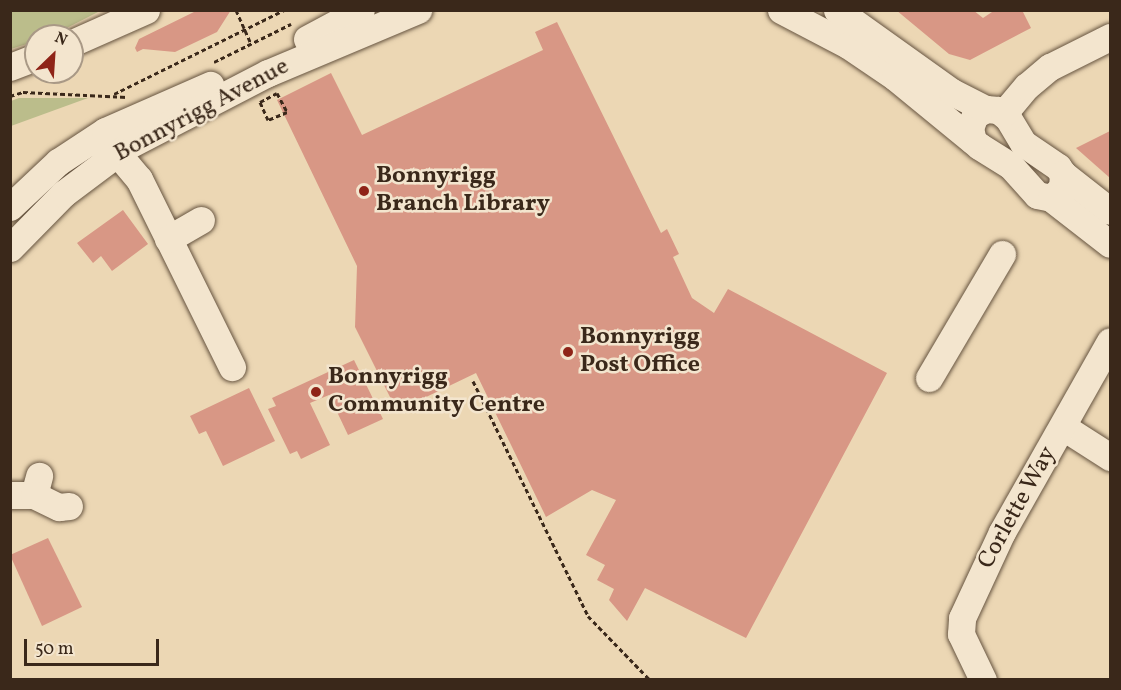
<!DOCTYPE html>
<html>
<head>
<meta charset="utf-8">
<style>
	body { margin:0 }
	#map { position:relative; width:1121px; height:690px; overflow:hidden; background:#ecd7b4; font-family:Vollkorn,serif }
	div>[style] { position:absolute }
	.green>* { inset:0; background:#bbbd8b }
	.building>* { inset:0; background:#d89785 }
	.path>* { height:3px; margin-top:-1.5px; transform-origin:0; background:repeating-linear-gradient(90deg,#3a281a 0 4.5px,transparent 0 7.5px) }
	.roads { filter:drop-shadow(0 0 2px #665440) drop-shadow(0 0 2px #665440) }
	.minor>* { height:27px; margin:-13.5px; padding:0 13.5px; transform-origin:13.5px; border-radius:13.5px; background:#f3e5ce }
	.dots>* { width:16px; height:16px; translate:-50% -50%; box-sizing:border-box; border:3px solid #f3e5ce; border-radius:50% }
	span { translate:-50% -50%; white-space:nowrap; text-align:center; line-height:1.15; -webkit-text-stroke:5px #f3e5ce; paint-order:stroke }
	.street-label { font-size:24px; color:#3a281a }
	.poi-label { font-size:24px; color:#3a281a; font-weight:700 }
	.left { translate:0 -50%; text-align:left }
	.frame { position:absolute; inset:0; border:12px solid #3a281a; pointer-events:none }
	.north { position:absolute; left:24px; top:24px; width:60px; height:60px; box-sizing:border-box; background:#f3e5ce; border:2px solid #a99986; border-radius:50%; rotate:25deg; font-size:16px; font-weight:700; line-height:24px; text-align:center; color:#3a281a }
	.north::after { content:''; display:block; margin:auto; width:21px; height:27px; background:#8f2418; clip-path:polygon(50% 0,100% 100%,50% 72%,0 100%) }
	.scale { position:absolute; left:24px; top:639px; width:135px; height:27px; box-sizing:border-box; border:3px solid #3a281a; border-top:0; padding-left:8px; font-size:18px; line-height:21px; white-space:nowrap; color:#3a281a; -webkit-text-stroke:4px #f3e5ce; paint-order:stroke }
</style>
</head>
<body>
<div id="map">
	<div class="green">
		<i style="clip-path:polygon(10px 11px,11px 10px,100px 11px,51px 36px,36px 36px,36px 41px,11px 49px)"></i>
		<i style="clip-path:polygon(19px 98px,88px 98px,11px 126px,11px 101px)"></i>
	</div>
	<div class="building">
		<i style="clip-path:polygon(198px 10px,231px 10px,217px 32px,175px 52px,143px 49px,137px 52px,135px 48px,139px 39px)"></i>
		<i style="clip-path:polygon(896px 10px,973px 10px,983px 18px,995px 10px,1022px 10px,1031px 28px,970px 60px,949px 54px)"></i>
		<i style="clip-path:polygon(557px 22px,661px 233px,667px 229px,679px 254px,673px 257px,692px 298px,714px 313px,728px 289px,887px 373px,746px 638px,645px 588px,627px 621px,609px 600px,614px 589px,597px 580px,605px 565px,586px 555px,616px 500px,592px 490px,546px 517px,476px 373px,397px 411px,355px 327px,357px 266px,277px 100px,331px 73px,362px 135px,543px 50px,535px 32px)"></i>
		<i style="clip-path:polygon(1110px 131px,1110px 178px,1076px 148px)"></i>
		<i style="clip-path:polygon(123px 210px,148px 244px,112px 271px,101px 256px,93px 263px,77px 243px)"></i>
		<i style="clip-path:polygon(354px 360px,383px 419px,348px 435px,329px 395px,310px 403px,330px 445px,301px 459px,297px 451px,290px 454px,268px 409px,276px 406px,272px 398px)"></i>
		<i style="clip-path:polygon(249px 388px,275px 441px,223px 466px,206px 431px,199px 434px,190px 416px)"></i>
		<i style="clip-path:polygon(48px 538px,82px 607px,42px 626px,10px 555px)"></i>
	</div>
	<div class="path">
		<i style="left:236px;top:10px;width:36px;rotate:66deg"></i>
		<i style="left:214px;top:62px;width:86px;rotate:-26.3deg"></i>
		<i style="left:277px;top:93px;width:21px;rotate:62deg"></i>
		<i style="left:287px;top:112px;width:21px;rotate:157deg"></i>
		<i style="left:268px;top:120px;width:20px;rotate:-114deg"></i>
		<i style="left:260px;top:102px;width:19px;rotate:-28deg"></i>
		<i style="left:114px;top:94px;width:190px;rotate:-26.3deg"></i>
		<i style="left:10px;top:96px;width:14px;rotate:-17deg"></i>
		<i style="left:23px;top:92px;width:104px;rotate:2.8deg"></i>
		<i style="left:473px;top:381px;width:262px;rotate:63.9deg"></i>
		<i style="left:588px;top:616px;width:89px;rotate:45.9deg"></i>
	</div>
	<div class="roads">
		<div class="minor">
			<i style="left:781px;top:10px;width:76px;rotate:27.6deg"></i>
			<i style="left:848px;top:45px;width:57px;rotate:34.2deg"></i>
			<i style="left:895px;top:77px;width:109px;rotate:39.4deg"></i>
			<i style="left:979px;top:146px;width:36px;rotate:32deg"></i>
			<i style="left:1010px;top:165px;width:40px;rotate:48deg"></i>
			<i style="left:1037px;top:195px;width:14px;rotate:12deg"></i>
			<i style="left:1051px;top:198px;width:15px;rotate:-42deg"></i>
			<i style="left:1062px;top:188px;width:14px;rotate:-86deg"></i>
			<i style="left:1063px;top:174px;width:9px;rotate:-126deg"></i>
			<i style="left:1058px;top:167px;width:42px;rotate:-145.6deg"></i>
			<i style="left:1023px;top:143px;width:29px;rotate:-121deg"></i>
			<i style="left:1008px;top:118px;width:13px;rotate:-141deg"></i>
			<i style="left:998px;top:110px;width:12px;rotate:-175deg"></i>
			<i style="left:986px;top:109px;width:13px;rotate:151deg"></i>
			<i style="left:975px;top:115px;width:14px;rotate:111deg"></i>
			<i style="left:970px;top:128px;width:13px;rotate:77deg"></i>
			<i style="left:837px;top:10px;width:141px;rotate:35.5deg"></i>
			<i style="left:952px;top:92px;width:38px;rotate:27deg"></i>
			<i style="left:307px;top:39px;width:61px;rotate:-28.2deg"></i>
			<i style="left:72px;top:43px;width:81px;rotate:-24deg"></i>
			<i style="left:10px;top:67px;width:28px;rotate:-21deg"></i>
			<i style="left:1004px;top:113px;width:35px;rotate:-50deg"></i>
			<i style="left:1027px;top:86px;width:30px;rotate:-40deg"></i>
			<i style="left:1050px;top:67px;width:67px;rotate:-26.6deg"></i>
			<i style="left:101px;top:146px;width:17px;rotate:24deg"></i>
			<i style="left:117px;top:153px;width:34px;rotate:50deg"></i>
			<i style="left:139px;top:179px;width:210px;rotate:63.7deg"></i>
			<i style="left:1063px;top:174px;width:60px;rotate:38.2deg"></i>
			<i style="left:1051px;top:198px;width:75px;rotate:37.9deg"></i>
			<i style="left:10px;top:207px;width:66px;rotate:-43.2deg"></i>
			<i style="left:58px;top:162px;width:56px;rotate:-33.4deg"></i>
			<i style="left:105px;top:131px;width:115px;rotate:-23.7deg"></i>
			<i style="left:168px;top:239px;width:38px;rotate:-30deg"></i>
			<i style="left:10px;top:248px;width:76px;rotate:-45.5deg"></i>
			<i style="left:63px;top:194px;width:80px;rotate:-36.9deg"></i>
			<i style="left:127px;top:146px;width:159px;rotate:-27.4deg"></i>
			<i style="left:268px;top:73px;width:163px;rotate:-22.8deg"></i>
			<i style="left:929px;top:378px;width:144px;rotate:-59.5deg"></i>
			<i style="left:1063px;top:427px;width:56px;rotate:32.6deg"></i>
			<i style="left:10px;top:495px;width:24px"></i>
			<i style="left:34px;top:495px;width:20px;rotate:-75deg"></i>
			<i style="left:34px;top:495px;width:28px;rotate:26deg"></i>
			<i style="left:59px;top:507px;width:10px;rotate:-6deg"></i>
			<i style="left:983px;top:680px;width:51px;rotate:-115.6deg"></i>
			<i style="left:961px;top:634px;width:16px;rotate:-86deg"></i>
			<i style="left:962px;top:618px;width:95px;rotate:-65.1deg"></i>
			<i style="left:1002px;top:532px;width:219px;rotate:-60.5deg"></i>
		</div>
	</div>
	<div class="dots">
		<i style="left:364px;top:191px;background:#8f2418"></i>
		<i style="left:568px;top:352px;background:#8f2418"></i>
		<i style="left:316px;top:392px;background:#8f2418"></i>
	</div>
	<div class="street-label">
		<span style="left:202px;top:111px;rotate:-28deg">Bonnyrigg Avenue</span>
		<span style="left:1018px;top:508px;rotate:-61deg">Corlette Way</span>
	</div>
	<div class="poi-label">
		<span class="left" style="left:376px;top:191px">Bonnyrigg<br>Branch Library</span>
		<span class="left" style="left:580px;top:352px">Bonnyrigg<br>Post Office</span>
		<span class="left" style="left:328px;top:392px">Bonnyrigg<br>Community Centre</span>
	</div>
	<div class="frame"></div>
	<div class="north">N</div>
	<div class="scale">50 m</div>
</div>
</body>
</html>
